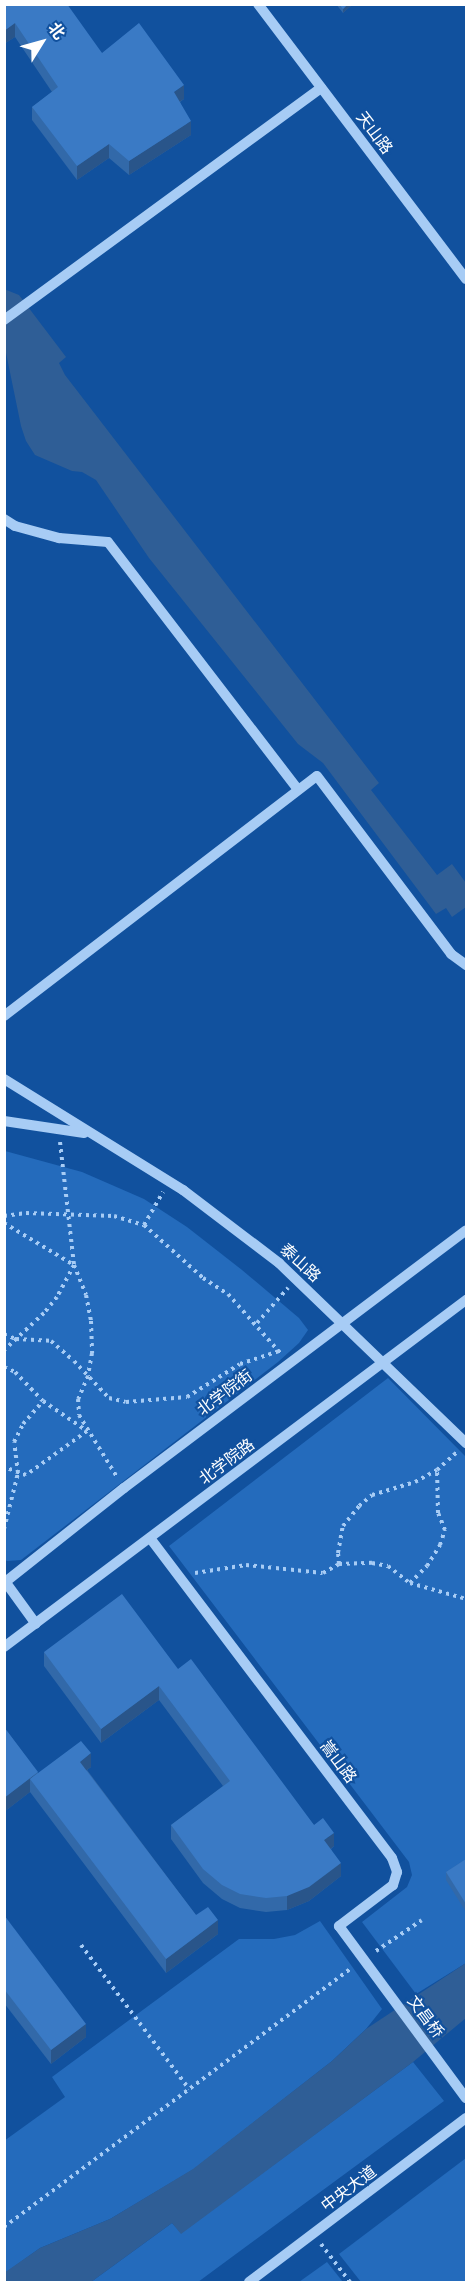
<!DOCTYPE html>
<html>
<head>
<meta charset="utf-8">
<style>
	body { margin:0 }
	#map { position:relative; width:471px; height:2287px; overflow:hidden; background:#11519e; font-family:Poppins,"Noto Sans SC",sans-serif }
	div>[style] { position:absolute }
	.green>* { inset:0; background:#246bbc }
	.water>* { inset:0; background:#2f5e96 }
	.path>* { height:4px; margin-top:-2px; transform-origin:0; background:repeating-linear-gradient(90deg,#a7ccf5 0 3px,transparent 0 7.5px) }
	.minor>* { height:10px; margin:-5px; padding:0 5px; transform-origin:5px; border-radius:5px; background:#a7ccf5 }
	.wall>* { inset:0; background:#3269a9 }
	.shaded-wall>* { inset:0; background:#29558a }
	.building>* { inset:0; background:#3a7ac5 }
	span { translate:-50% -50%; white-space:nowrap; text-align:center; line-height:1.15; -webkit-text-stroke:4.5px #11519e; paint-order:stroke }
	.street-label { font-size:16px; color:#fff }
	.frame { position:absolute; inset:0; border:6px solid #fff; pointer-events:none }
	.north { position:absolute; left:12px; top:12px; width:60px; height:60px; -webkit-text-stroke:4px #11519e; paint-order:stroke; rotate:53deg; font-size:16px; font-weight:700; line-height:24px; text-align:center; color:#fff }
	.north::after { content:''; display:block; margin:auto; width:21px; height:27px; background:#fff; clip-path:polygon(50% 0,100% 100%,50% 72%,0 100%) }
</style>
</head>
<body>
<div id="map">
	<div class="green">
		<i style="clip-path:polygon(5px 1151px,82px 1172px,144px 1199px,187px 1227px,242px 1270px,299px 1318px,308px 1330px,299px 1343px,278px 1362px,21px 1560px,7px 1561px,4px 1559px)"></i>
		<i style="clip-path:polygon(388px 1378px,466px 1457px,466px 1963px,416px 1994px,362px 1922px,407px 1887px,412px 1875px,409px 1862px,169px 1546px)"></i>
		<i style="clip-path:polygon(320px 1921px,382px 2009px,366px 2029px,332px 2061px,194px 2169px,110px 2219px,40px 2248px,5px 2273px,4px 2141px,65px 2097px,52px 2077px,239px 1939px,274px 1939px,295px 1935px)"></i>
		<i style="clip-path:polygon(413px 2062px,444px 2101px,198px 2282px,91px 2282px,172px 2223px,181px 2233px)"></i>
		<i style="clip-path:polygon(466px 2158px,466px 2282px,361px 2282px,339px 2254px)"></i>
		<i style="clip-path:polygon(327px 2262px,343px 2282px,299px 2282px)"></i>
	</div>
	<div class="water">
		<i style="clip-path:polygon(4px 289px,19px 295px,66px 357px,59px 363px,65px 375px,379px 783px,371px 790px,437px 875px,452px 864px,466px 883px,466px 907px,452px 917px,446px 908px,436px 914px,323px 763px,298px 744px,149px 558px,96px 480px,82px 472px,72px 471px,35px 455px,26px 441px,21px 426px,5px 348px)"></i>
		<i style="clip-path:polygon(466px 1963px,466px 2018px,413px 2062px,181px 2234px,172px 2223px,91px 2282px,5px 2282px,4px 2273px,40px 2248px,110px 2219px,193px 2169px,332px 2061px,366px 2029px)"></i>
	</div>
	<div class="path">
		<i style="left:60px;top:1142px;width:124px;rotate:83.5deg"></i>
		<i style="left:74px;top:1265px;width:32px;rotate:68deg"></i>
		<i style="left:86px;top:1295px;width:26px;rotate:79deg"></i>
		<i style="left:91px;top:1321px;width:32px;rotate:88deg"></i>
		<i style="left:92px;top:1353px;width:23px;rotate:100deg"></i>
		<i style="left:88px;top:1376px;width:25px;rotate:113deg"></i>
		<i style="left:78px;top:1399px;width:16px;rotate:86deg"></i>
		<i style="left:79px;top:1415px;width:73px;rotate:58.5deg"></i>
		<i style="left:4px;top:1216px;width:22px;rotate:-8deg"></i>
		<i style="left:26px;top:1213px;width:88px;rotate:2deg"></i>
		<i style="left:114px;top:1216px;width:31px;rotate:17deg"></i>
		<i style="left:144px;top:1225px;width:79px;rotate:41.9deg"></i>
		<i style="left:203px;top:1278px;width:30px;rotate:33deg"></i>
		<i style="left:228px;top:1294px;width:80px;rotate:48.5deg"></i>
		<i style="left:4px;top:1223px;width:82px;rotate:31deg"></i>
		<i style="left:74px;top:1265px;width:36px;rotate:118deg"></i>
		<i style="left:57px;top:1297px;width:21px;rotate:129deg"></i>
		<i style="left:44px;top:1313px;width:54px;rotate:137.2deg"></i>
		<i style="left:144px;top:1225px;width:38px;rotate:-60deg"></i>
		<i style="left:257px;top:1323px;width:47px;rotate:-48.5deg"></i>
		<i style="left:4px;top:1334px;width:13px;rotate:23deg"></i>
		<i style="left:16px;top:1339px;width:35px;rotate:3deg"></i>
		<i style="left:51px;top:1341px;width:30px;rotate:41deg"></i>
		<i style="left:74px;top:1361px;width:51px;rotate:46.6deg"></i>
		<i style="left:109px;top:1398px;width:17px;rotate:13deg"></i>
		<i style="left:126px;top:1402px;width:61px;rotate:-4.7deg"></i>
		<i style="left:187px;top:1397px;width:62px;rotate:-31.9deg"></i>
		<i style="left:240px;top:1364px;width:41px;rotate:-18.4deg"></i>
		<i style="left:4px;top:1367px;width:12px;rotate:24deg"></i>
		<i style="left:15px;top:1372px;width:40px;rotate:46deg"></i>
		<i style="left:43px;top:1401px;width:53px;rotate:34.3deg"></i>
		<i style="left:87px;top:1431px;width:75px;rotate:144.2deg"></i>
		<i style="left:26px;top:1475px;width:23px;rotate:-160deg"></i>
		<i style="left:4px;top:1529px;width:58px;rotate:-76deg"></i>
		<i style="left:18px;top:1473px;width:31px;rotate:-97deg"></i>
		<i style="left:14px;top:1442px;width:20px;rotate:-63deg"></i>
		<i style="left:23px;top:1424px;width:30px;rotate:-49deg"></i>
		<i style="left:339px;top:1564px;width:11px;rotate:-95deg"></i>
		<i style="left:338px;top:1553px;width:27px;rotate:-80deg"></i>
		<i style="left:343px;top:1526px;width:26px;rotate:-51deg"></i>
		<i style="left:359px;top:1506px;width:17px;rotate:-40deg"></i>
		<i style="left:372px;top:1495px;width:45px;rotate:-16.8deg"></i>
		<i style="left:415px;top:1482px;width:25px;rotate:-29deg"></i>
		<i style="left:437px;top:1470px;width:27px;rotate:-42deg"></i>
		<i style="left:195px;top:1573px;width:52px;rotate:-8.9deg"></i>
		<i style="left:246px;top:1565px;width:77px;rotate:5.9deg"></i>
		<i style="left:323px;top:1573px;width:18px;rotate:-29deg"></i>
		<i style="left:339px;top:1564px;width:33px;rotate:-2deg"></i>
		<i style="left:372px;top:1563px;width:16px;rotate:11deg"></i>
		<i style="left:388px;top:1566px;width:28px;rotate:38deg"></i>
		<i style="left:410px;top:1583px;width:58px;rotate:15.9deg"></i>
		<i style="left:410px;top:1583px;width:24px;rotate:-45deg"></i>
		<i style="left:427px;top:1566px;width:25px;rotate:-58deg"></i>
		<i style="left:440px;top:1545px;width:16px;rotate:-72deg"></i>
		<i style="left:445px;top:1530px;width:18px;rotate:-112deg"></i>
		<i style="left:438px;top:1513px;width:43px;rotate:-91.3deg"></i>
		<i style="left:81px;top:1945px;width:180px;rotate:53.1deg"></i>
		<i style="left:376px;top:1951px;width:55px;rotate:-34deg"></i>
		<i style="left:4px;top:2227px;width:434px;rotate:-36.7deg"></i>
		<i style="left:321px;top:2244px;width:48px;rotate:52.7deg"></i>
	</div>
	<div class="minor">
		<i style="left:258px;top:4px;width:345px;rotate:52.9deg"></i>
		<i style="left:4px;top:320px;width:393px;rotate:-36.2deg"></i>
		<i style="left:4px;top:519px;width:13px;rotate:32deg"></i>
		<i style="left:15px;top:526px;width:46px;rotate:15.3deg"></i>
		<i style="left:59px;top:538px;width:49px;rotate:4.7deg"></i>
		<i style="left:108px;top:542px;width:312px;rotate:52.5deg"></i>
		<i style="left:4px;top:1016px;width:394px;rotate:-37.5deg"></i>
		<i style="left:317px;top:776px;width:223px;rotate:53deg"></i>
		<i style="left:451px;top:954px;width:19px;rotate:36deg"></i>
		<i style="left:4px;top:1079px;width:211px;rotate:31.8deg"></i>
		<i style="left:183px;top:1190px;width:121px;rotate:37.2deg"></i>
		<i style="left:279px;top:1263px;width:260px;rotate:43.9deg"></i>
		<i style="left:4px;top:1121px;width:81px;rotate:8.5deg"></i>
		<i style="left:150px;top:1538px;width:401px;rotate:52.9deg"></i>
		<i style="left:392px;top:1858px;width:15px;rotate:70deg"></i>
		<i style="left:397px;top:1872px;width:14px;rotate:107deg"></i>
		<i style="left:393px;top:1885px;width:68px;rotate:142.8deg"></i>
		<i style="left:339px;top:1926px;width:214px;rotate:53.6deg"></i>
		<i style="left:4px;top:1580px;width:54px;rotate:54deg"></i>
		<i style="left:4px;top:1583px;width:153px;rotate:-38.4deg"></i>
		<i style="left:124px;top:1488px;width:428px;rotate:-37deg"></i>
		<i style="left:4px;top:1647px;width:578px;rotate:-36.91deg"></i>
		<i style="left:249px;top:2282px;width:272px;rotate:-37.1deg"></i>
	</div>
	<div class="wall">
		<i style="clip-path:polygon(4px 4px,102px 53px,184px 99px,180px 102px,191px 135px,129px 175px,109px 158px,77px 180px,32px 120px,32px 107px,52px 92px,15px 37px,4px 44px)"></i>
		<i style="clip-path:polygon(336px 4px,353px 4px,343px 13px)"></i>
		<i style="clip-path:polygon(44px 1652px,178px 1669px,314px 1825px,334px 1846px,331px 1849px,341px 1876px,309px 1901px,287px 1910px,266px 1912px,240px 1908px,222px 1899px,203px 1883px,171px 1839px,171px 1825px,223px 1786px,159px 1700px,101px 1743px,44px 1666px)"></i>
		<i style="clip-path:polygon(4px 1727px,38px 1773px,91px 1767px,87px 1770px,196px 1915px,218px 1934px,166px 1973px,30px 1792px,4px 1812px)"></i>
		<i style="clip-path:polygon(466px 1859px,466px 1912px,446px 1880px,446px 1872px)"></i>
		<i style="clip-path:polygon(4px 1915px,86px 2037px,51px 2064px,4px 2003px)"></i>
	</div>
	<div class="shaded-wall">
		<i style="clip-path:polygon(348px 4px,353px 4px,343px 13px,343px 9px)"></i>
		<i style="clip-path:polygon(15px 23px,15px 37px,4px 44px,4px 31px)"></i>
		<i style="clip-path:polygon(184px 85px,184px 99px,174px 105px,174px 92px)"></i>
		<i style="clip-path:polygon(191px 121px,191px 135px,129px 175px,129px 161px)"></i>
		<i style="clip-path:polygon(109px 144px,109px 158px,77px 180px,77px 166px)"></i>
		<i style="clip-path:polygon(159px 1686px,159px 1700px,101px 1743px,101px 1729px)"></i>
		<i style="clip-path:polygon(91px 1753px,91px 1767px,80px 1775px,80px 1762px)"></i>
		<i style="clip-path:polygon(38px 1772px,30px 1779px,30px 1792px,4px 1812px,4px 1798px)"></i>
		<i style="clip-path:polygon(334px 1833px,334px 1846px,324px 1854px,324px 1840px)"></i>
		<i style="clip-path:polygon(341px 1863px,341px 1876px,309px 1901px,287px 1910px,287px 1896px)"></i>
		<i style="clip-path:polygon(218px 1920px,218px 1934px,166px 1973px,166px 1959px)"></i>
		<i style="clip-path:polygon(86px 2024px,86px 2037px,51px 2064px,51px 2050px)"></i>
	</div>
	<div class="building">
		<i style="clip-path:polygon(4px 4px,67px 4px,102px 53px,139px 23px,184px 85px,174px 92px,191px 121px,129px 161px,109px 144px,77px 166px,32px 107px,58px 87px,15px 23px,4px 31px)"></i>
		<i style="clip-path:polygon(339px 4px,348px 4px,343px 9px)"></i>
		<i style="clip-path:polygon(122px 1594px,178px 1669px,191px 1659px,314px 1825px,323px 1818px,334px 1833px,324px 1840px,341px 1863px,309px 1887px,287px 1896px,266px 1898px,240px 1894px,222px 1885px,203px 1869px,171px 1825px,230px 1781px,159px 1686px,101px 1729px,44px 1652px)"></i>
		<i style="clip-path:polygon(4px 1727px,38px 1772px,4px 1798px)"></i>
		<i style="clip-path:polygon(81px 1741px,91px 1753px,80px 1762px,196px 1915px,208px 1907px,218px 1920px,166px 1959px,30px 1779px)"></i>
		<i style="clip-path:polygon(466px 1859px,466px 1904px,446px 1872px)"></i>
		<i style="clip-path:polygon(4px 1915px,86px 2024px,51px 2050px,4px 1989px)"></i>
	</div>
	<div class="street-label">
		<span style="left:374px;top:133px;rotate:53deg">天山路</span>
		<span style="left:300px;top:1263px;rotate:42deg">泰山路</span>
		<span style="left:225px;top:1393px;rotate:-37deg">北学院街</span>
		<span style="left:227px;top:1462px;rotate:-37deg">北学院路</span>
		<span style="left:338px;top:1762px;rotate:53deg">嵩山路</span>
		<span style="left:425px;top:2017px;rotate:53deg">文昌桥</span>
		<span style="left:349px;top:2189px;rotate:-37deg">中央大道</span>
	</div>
	<div class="frame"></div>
	<div class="north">北</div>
</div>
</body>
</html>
